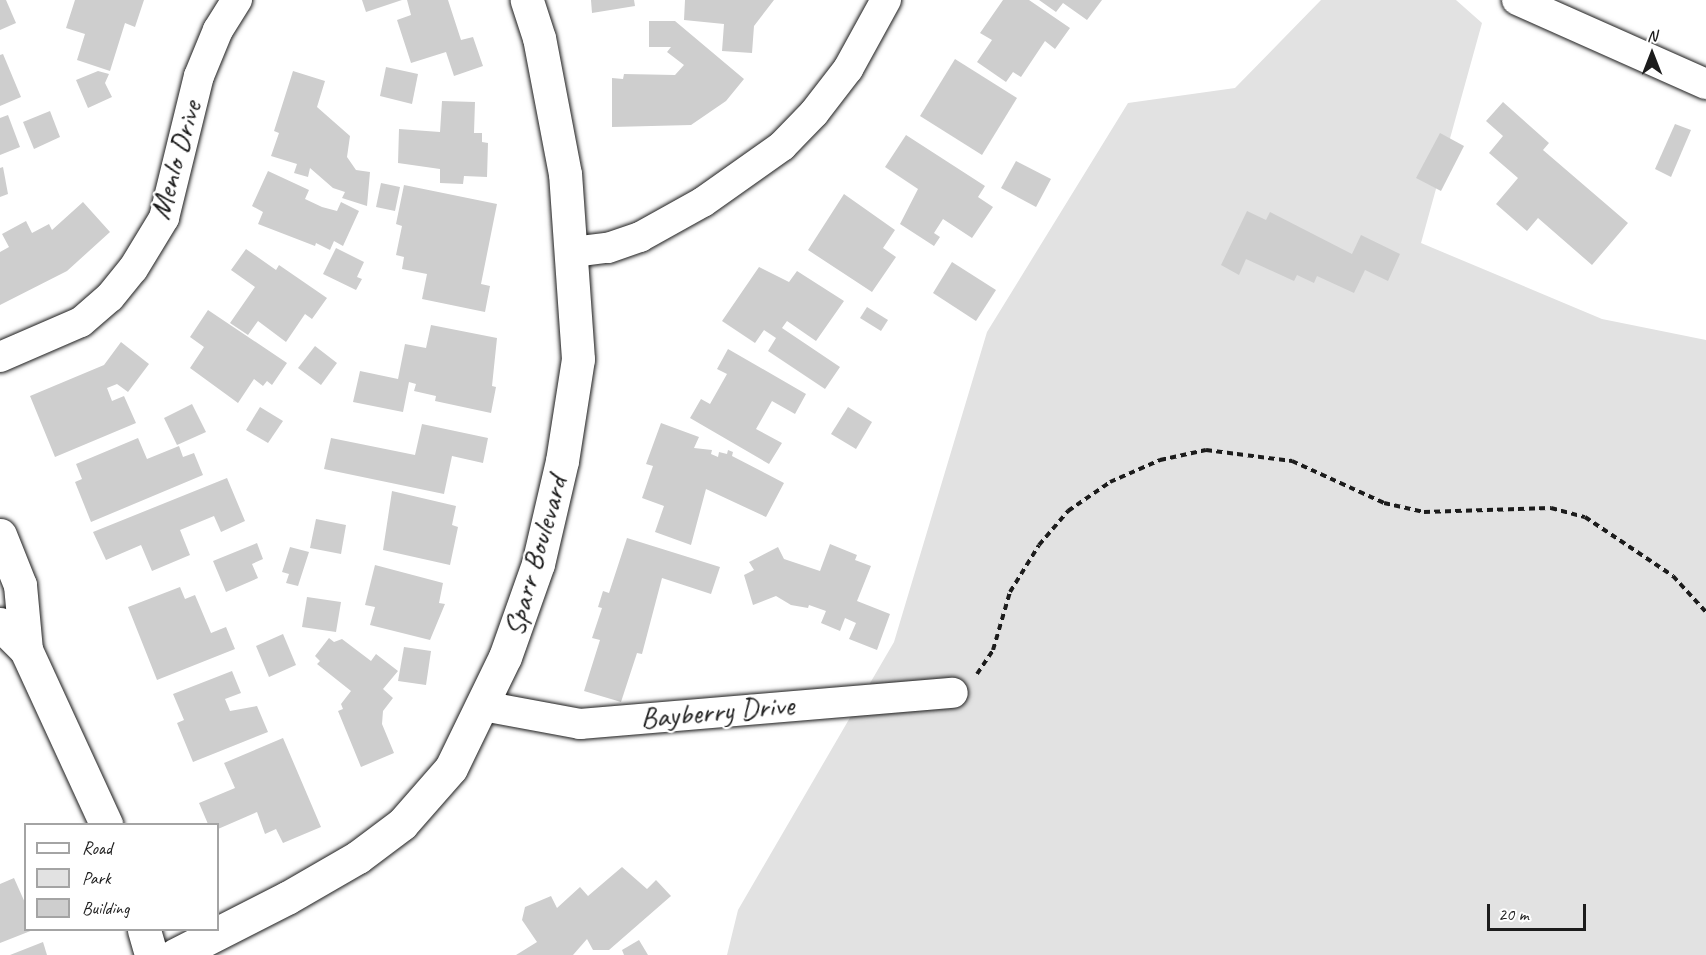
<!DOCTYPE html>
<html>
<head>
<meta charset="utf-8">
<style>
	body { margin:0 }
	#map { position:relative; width:1706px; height:955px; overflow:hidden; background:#fff; font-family:Caveat,sans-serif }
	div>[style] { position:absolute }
	.green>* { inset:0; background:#e2e2e2 }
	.building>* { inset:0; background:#cecece }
	.path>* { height:4px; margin-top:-2px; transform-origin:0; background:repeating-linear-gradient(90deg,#1c1c1c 0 6px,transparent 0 10.5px) }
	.roads { filter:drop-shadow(0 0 2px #1c1c1c) drop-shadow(0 0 2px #1c1c1c) }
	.street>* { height:30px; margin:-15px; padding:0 15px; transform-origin:15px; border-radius:15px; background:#fff }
	.secondary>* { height:33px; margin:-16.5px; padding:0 16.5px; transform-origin:16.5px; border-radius:16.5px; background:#fff }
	span { translate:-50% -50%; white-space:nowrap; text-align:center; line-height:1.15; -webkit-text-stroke:4.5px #fff; paint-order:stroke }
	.street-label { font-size:30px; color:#1c1c1c }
	.legend { position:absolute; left:24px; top:823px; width:195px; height:108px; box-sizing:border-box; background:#fff; border:2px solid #a4a4a4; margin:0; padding:8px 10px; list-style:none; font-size:18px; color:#1c1c1c }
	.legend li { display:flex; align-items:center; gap:12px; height:30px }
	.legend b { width:30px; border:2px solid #a4a4a4 }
	.north { position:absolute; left:1622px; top:24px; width:60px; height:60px; -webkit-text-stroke:4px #fff; paint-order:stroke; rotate:0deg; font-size:16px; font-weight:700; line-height:24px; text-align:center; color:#1c1c1c }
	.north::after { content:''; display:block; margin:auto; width:21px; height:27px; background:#1c1c1c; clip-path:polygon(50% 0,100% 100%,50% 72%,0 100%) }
	.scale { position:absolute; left:1487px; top:904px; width:99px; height:27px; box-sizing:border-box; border:3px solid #1c1c1c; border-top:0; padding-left:8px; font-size:18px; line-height:21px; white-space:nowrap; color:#1c1c1c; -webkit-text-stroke:4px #fff; paint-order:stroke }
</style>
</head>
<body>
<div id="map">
	<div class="green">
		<i style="clip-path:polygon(1321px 0,1456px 0,1482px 23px,1421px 243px,1602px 319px,1706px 340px,1706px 955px,727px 955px,738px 910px,894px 642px,987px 332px,1128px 103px,1235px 88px)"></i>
	</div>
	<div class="building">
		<i style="clip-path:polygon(0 0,6px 0,16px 23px,0 30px)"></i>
		<i style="clip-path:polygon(75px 0,144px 0,135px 27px,125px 23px,110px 71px,77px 60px,85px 34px,66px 28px)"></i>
		<i style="clip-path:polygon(362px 0,402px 0,366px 12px)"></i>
		<i style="clip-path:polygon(407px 0,448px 0,461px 40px,473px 37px,483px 66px,454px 76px,446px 52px,411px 63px,397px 20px,411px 15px)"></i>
		<i style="clip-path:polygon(591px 0,634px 0,635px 6px,592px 13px)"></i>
		<i style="clip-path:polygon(685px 0,774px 0,754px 26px,752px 53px,722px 51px,724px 24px,684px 20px)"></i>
		<i style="clip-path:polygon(1003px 0,1029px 0,1070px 28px,1055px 49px,1045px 41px,1021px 77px,1013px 72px,1006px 82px,977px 62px,992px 40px,980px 33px)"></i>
		<i style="clip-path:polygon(1039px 0,1102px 0,1087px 20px,1063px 3px,1056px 12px)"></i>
		<i style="clip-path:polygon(649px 21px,675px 21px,744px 79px,726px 101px,691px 125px,612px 127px,612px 78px,623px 79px,624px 74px,675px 75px,684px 65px,667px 52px,671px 47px,649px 47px)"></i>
		<i style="clip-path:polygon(3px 54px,21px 97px,0 106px,0 55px)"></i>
		<i style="clip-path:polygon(955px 59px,1017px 98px,982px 155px,920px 116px)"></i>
		<i style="clip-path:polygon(386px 67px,418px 74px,412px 104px,380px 96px)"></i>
		<i style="clip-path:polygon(98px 71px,109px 74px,105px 83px,112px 97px,88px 108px,76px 80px)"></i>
		<i style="clip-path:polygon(293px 71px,325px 81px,317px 107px,350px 136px,347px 157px,356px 170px,370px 172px,367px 206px,342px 198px,345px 192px,333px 188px,310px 168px,308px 177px,294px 173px,297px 164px,271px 156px,279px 133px,274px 131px)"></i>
		<i style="clip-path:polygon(442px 101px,475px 102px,474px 133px,482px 133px,482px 142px,488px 143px,487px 177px,464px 176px,463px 184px,440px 183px,440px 169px,398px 163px,399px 129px,440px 132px)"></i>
		<i style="clip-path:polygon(1503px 102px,1549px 143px,1543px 150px,1628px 223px,1592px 265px,1538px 218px,1527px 231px,1496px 204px,1518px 178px,1489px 153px,1503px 136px,1486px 121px)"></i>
		<i style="clip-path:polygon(50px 111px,60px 137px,34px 149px,23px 122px)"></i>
		<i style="clip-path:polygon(8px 115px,20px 147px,0 155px,0 118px)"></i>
		<i style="clip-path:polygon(1675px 124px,1691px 130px,1671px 177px,1655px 169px)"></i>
		<i style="clip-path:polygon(1440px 133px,1464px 146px,1441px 191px,1416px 178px)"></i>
		<i style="clip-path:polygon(906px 135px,985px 186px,978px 197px,993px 207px,972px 238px,943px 219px,934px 233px,940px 237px,934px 246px,900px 224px,918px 189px,885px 167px)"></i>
		<i style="clip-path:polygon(1016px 161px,1051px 179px,1036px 207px,1001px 188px)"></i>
		<i style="clip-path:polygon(3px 167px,8px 194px,0 197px,0 168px)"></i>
		<i style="clip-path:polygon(268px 171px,309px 190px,305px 199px,322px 207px,337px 211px,341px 202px,359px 211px,343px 246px,334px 241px,330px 250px,316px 243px,315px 246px,258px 224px,263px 212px,252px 206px)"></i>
		<i style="clip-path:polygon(381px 183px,400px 187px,395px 211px,376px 207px)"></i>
		<i style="clip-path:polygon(404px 185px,497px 204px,481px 284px,490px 286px,485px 312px,422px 299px,427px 274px,402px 269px,404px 257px,396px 255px,402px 226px,396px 224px)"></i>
		<i style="clip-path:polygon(844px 194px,895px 230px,883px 248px,896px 257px,872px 292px,808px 250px)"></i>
		<i style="clip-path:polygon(83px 202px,110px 232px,67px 271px,0 305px,0 252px,9px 247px,2px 234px,26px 221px,32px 233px,49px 224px,52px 230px)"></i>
		<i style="clip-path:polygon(1247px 211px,1266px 220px,1270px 212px,1352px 254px,1361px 235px,1400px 254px,1388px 281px,1365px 270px,1354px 293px,1317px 276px,1314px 283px,1297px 275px,1294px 281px,1246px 259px,1239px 275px,1221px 265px)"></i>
		<i style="clip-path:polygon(336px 248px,364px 262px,357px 277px,362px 279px,356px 290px,323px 274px)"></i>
		<i style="clip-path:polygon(246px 249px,276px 270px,279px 265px,327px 298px,312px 319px,305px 314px,286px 342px,258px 321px,248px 335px,230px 323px,255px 287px,231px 270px)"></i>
		<i style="clip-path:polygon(952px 262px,996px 290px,976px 321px,933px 293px)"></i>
		<i style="clip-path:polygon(759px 267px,789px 282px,797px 271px,844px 301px,816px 341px,787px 321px,782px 328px,840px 367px,825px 389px,768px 351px,776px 338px,764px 330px,755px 343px,722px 321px)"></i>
		<i style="clip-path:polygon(867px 307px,888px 320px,881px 331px,860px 318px)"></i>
		<i style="clip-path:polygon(208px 310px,287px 363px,272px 385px,267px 381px,263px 386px,254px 379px,238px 403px,190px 368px,204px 347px,190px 337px)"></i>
		<i style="clip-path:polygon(431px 325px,497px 338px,492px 386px,496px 387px,491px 413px,435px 401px,436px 396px,414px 391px,416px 384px,409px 382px,403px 412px,353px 402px,360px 371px,398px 379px,405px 344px,426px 348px)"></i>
		<i style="clip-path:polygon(121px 342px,149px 364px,128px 392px,117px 384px,107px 388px,112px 401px,124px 396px,136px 423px,55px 457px,30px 396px,104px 365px)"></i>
		<i style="clip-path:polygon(315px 346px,337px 363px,321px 385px,298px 368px)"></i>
		<i style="clip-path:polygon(728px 349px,806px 394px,795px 414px,772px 401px,756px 429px,782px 443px,769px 464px,690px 418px,701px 399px,710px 404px,727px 374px,717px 369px)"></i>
		<i style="clip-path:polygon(192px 404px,206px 432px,177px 445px,164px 418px)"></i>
		<i style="clip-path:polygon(260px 407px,283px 421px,268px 443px,246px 430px)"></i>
		<i style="clip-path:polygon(848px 407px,872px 422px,856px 449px,831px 434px)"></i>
		<i style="clip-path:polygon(661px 423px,699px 437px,694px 448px,712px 450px,711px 454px,718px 457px,719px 452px,727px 454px,728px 450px,733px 452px,732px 456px,784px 483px,766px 517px,706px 489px,691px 545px,655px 532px,664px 506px,642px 498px,653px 466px,646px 464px)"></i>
		<i style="clip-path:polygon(422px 424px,488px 438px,483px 463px,452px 456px,444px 494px,324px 469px,331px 438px,415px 455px)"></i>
		<i style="clip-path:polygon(138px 438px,147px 459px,179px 446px,183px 457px,194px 453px,203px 475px,91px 522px,75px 482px,82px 479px,76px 464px)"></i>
		<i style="clip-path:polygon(227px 478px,245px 521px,221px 532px,214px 516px,180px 530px,190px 555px,152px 571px,141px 545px,106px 560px,93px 532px)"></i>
		<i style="clip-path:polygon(392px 491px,456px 506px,452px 525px,458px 527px,450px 565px,383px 550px)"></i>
		<i style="clip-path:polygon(316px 519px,346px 525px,341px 554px,310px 548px)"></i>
		<i style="clip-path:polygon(627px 538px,720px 567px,711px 594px,662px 578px,642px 654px,637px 653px,621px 702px,584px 691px,600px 640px,592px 638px,602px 608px,598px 607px,603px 591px,609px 593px)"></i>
		<i style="clip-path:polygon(257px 543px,263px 559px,252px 564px,258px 578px,226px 592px,213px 561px)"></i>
		<i style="clip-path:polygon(830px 544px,857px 555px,855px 560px,871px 566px,857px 601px,890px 614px,877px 650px,849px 639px,856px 623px,845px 618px,840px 631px,821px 623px,826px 611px,809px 605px,808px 608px,791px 605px,776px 596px,753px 605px,744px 575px,754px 570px,749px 562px,778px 547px,784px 559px,820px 571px)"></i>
		<i style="clip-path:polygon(290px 547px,309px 552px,298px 586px,286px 583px,289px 574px,282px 572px)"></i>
		<i style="clip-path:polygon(375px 565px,443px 583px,439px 603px,445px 604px,430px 640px,370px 625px,375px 607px,365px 605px)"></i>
		<i style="clip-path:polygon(180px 587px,185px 599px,195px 595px,211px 633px,226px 627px,235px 649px,157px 680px,128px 607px)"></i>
		<i style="clip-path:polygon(307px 597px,341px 602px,336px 632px,302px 627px)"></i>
		<i style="clip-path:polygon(283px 634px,296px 665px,269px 677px,256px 646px)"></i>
		<i style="clip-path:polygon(329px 638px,334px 642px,342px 639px,371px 661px,376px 654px,398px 671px,383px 689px,393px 698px,383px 711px,382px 724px,394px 753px,361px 767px,338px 711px,343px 709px,341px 704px,351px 691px,317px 664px,320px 661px,315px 656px)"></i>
		<i style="clip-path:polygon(404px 647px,431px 651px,426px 685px,398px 681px)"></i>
		<i style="clip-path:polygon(232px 671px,241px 693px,225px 699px,230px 711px,257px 706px,268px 732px,193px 762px,177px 723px,184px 720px,173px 694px)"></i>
		<i style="clip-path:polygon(283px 738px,321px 827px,283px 843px,276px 829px,265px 834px,257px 812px,218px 829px,218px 824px,208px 824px,199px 803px,235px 788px,224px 763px)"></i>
		<i style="clip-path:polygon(622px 867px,647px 889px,656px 880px,671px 896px,609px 950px,593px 950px,587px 939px,573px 955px,516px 955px,537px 942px,522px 920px,525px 907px,551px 896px,557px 908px,580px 887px,588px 896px)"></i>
		<i style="clip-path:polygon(14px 878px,26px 905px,26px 930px,33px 930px,0 943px,0 884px)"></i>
		<i style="clip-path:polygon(639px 940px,648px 955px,624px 955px,622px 950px)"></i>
		<i style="clip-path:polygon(43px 942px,47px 955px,10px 955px)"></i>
	</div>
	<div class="path">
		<i style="left:977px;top:674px;width:29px;rotate:-56deg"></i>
		<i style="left:993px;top:650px;width:60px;rotate:-73.7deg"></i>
		<i style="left:1010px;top:592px;width:55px;rotate:-58.3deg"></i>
		<i style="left:1039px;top:545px;width:45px;rotate:-49.5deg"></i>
		<i style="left:1068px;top:511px;width:51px;rotate:-34.6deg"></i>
		<i style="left:1110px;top:482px;width:55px;rotate:-23.7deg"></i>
		<i style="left:1160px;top:460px;width:47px;rotate:-12.3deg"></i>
		<i style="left:1206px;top:450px;width:87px;rotate:7.3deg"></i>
		<i style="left:1292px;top:461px;width:101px;rotate:24.5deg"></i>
		<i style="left:1384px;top:503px;width:41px;rotate:12.7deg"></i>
		<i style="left:1424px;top:512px;width:127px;rotate:-1.8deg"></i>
		<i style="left:1551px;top:508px;width:35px;rotate:15deg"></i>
		<i style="left:1585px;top:517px;width:106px;rotate:33.8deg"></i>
		<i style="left:1673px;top:576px;width:49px;rotate:47.5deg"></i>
	</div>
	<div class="roads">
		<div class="street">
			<i style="left:1517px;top:0;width:207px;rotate:24deg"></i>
			<i style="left:573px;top:252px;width:35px;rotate:-7deg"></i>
			<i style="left:608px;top:248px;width:34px;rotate:-19deg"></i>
			<i style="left:640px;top:237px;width:72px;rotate:-29.1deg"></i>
			<i style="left:703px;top:202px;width:97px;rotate:-35.3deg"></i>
			<i style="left:782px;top:146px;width:46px;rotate:-45.9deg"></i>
			<i style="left:814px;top:113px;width:56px;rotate:-52.3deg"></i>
			<i style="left:848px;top:69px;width:79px;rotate:-61.2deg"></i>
			<i style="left:0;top:357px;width:88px;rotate:-23.4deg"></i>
			<i style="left:81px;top:322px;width:38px;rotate:-41deg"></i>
			<i style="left:110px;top:297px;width:36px;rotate:-51deg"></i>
			<i style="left:133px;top:269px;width:60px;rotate:-58.7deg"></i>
			<i style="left:164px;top:218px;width:146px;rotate:-76.2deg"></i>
			<i style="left:199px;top:76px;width:50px;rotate:-67.6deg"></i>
			<i style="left:218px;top:30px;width:36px;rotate:-58deg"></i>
			<i style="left:483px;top:706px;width:99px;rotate:10.5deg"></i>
			<i style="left:580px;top:724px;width:374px;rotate:-4.8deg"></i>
		</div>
		<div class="secondary">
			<i style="left:0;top:535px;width:54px;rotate:68.2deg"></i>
			<i style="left:20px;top:585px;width:65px;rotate:84.7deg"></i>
			<i style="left:0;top:624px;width:37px;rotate:45deg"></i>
			<i style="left:26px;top:650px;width:192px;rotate:65.3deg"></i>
			<i style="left:144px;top:930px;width:26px;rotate:74deg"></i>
			<i style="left:175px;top:955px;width:126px;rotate:-27deg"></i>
			<i style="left:287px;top:898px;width:82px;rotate:-30deg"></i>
			<i style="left:358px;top:857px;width:55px;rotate:-36.9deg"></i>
			<i style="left:402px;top:824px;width:74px;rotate:-48.8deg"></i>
			<i style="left:451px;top:768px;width:123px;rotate:-64.1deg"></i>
			<i style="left:505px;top:657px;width:99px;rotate:-70.5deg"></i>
			<i style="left:538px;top:564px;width:106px;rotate:-76.9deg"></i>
			<i style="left:562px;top:461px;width:103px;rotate:-81.1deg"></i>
			<i style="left:578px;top:359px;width:185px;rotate:-94deg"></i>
			<i style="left:565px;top:174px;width:138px;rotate:-100.8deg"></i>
			<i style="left:539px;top:38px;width:40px;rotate:-108deg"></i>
		</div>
	</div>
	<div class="street-label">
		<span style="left:175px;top:160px;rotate:-74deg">Menlo Drive</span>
		<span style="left:535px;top:556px;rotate:-74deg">Sparr Boulevard</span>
		<span style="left:717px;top:711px;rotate:-5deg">Bayberry Drive</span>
	</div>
	<ul class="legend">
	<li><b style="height:8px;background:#fff"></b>Road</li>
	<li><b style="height:16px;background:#e2e2e2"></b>Park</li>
	<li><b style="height:16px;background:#cecece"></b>Building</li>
	</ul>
	<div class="north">N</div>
	<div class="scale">20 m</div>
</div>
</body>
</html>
